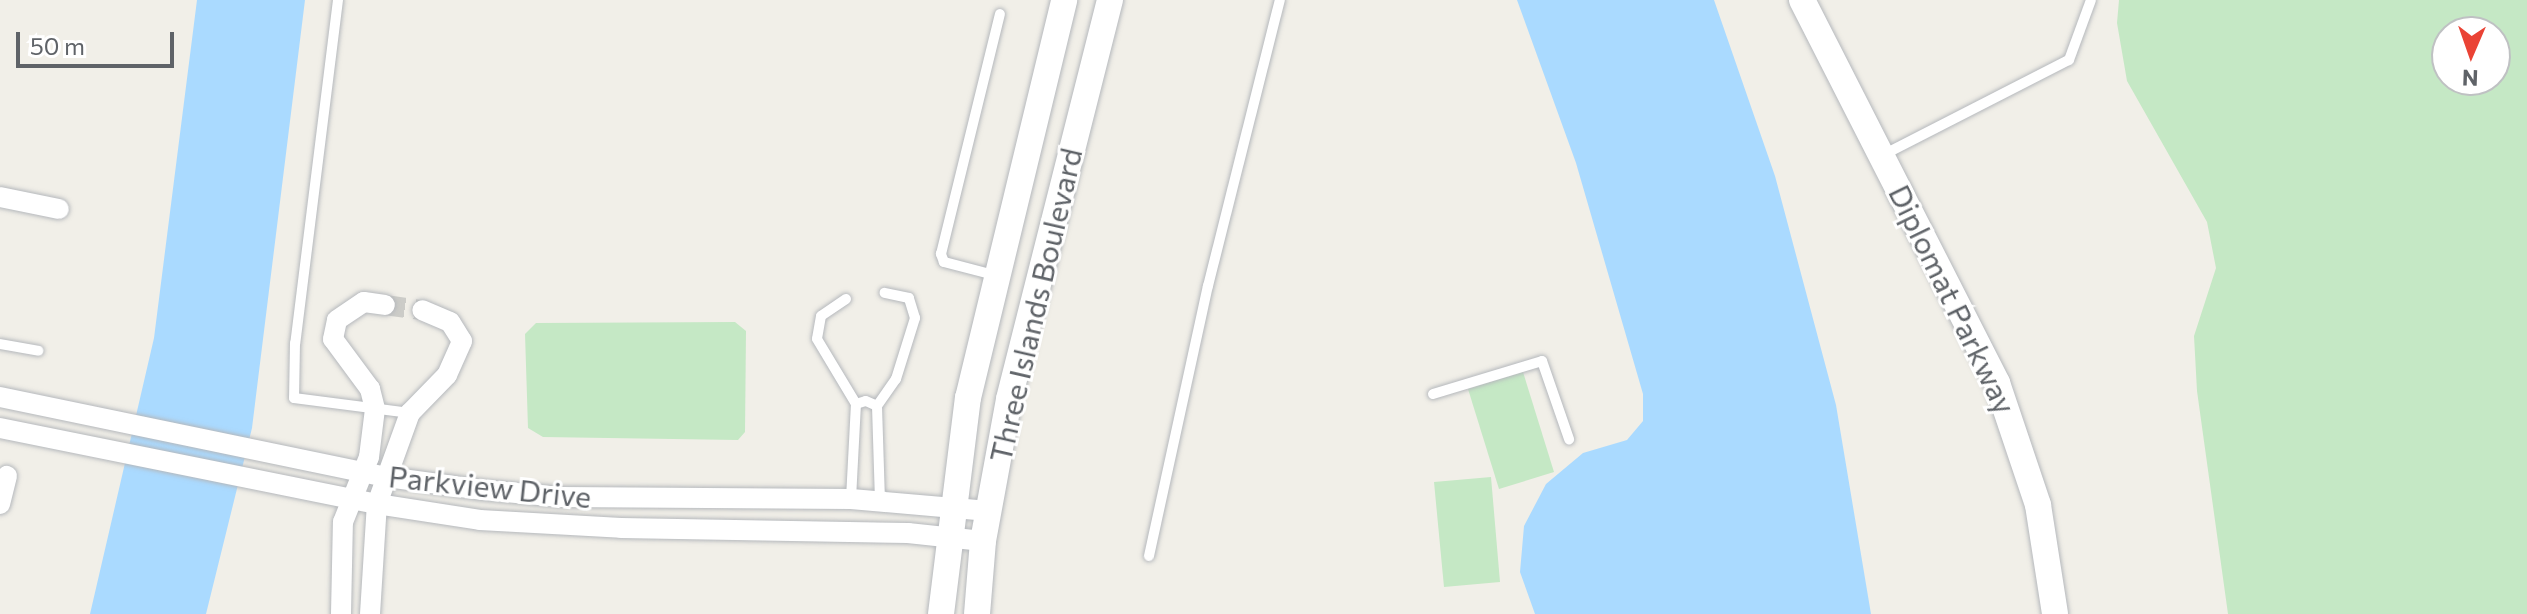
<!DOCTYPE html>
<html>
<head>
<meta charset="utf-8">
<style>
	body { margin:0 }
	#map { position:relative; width:2527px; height:614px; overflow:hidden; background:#f1efe8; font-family:Commissioner,sans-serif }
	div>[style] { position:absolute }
	.green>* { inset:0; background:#c5e8c5 }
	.water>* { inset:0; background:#aadaff }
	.minor-tunnel>* { height:20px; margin-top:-10px; transform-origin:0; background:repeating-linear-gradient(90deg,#ccccc8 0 20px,transparent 0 30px) }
	.roads { filter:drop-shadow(0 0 2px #b5b8bc) drop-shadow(0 0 2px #b5b8bc) }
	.service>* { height:10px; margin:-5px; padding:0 5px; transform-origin:5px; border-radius:5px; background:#fff }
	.minor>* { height:20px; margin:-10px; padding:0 10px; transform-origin:10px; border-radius:10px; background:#fff }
	.tertiary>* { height:26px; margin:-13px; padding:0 13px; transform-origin:13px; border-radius:13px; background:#fff }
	span { translate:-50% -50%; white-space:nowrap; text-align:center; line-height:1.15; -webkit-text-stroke:6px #fff; paint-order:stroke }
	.street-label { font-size:30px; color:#5f6368 }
	.north { position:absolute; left:2431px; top:16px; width:80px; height:80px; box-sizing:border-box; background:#fff; border:2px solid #bfc1c3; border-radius:50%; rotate:182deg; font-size:22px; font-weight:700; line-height:32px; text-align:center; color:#5f6368 }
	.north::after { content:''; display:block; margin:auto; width:28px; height:36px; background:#ea4335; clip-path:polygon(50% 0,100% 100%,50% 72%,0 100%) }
	.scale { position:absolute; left:16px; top:32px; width:158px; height:36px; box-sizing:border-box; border:4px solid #5f6368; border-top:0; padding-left:10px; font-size:24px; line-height:28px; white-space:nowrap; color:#5f6368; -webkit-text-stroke:6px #fff; paint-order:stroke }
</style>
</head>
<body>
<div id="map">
	<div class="green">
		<i style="clip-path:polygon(evenodd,2119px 0,2527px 0,2527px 614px,2228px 614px,2197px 391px,2194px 336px,2216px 268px,2207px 222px,2127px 81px,2117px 23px,2119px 0,2447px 32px,2495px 32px,2495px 80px,2447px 80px,2447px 32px)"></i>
		<i style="clip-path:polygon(735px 322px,746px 331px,745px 432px,738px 440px,543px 437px,528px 428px,525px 334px,536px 323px)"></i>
		<i style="clip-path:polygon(1523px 372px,1554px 472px,1499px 489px,1468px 389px)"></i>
		<i style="clip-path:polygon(1491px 477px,1500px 582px,1444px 587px,1434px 482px)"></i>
	</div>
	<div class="water">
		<i style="clip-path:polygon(197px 0,305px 0,252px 428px,206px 614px,90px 614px,154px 338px)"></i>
		<i style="clip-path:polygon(1517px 0,1714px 0,1775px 176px,1836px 405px,1871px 614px,1535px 614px,1520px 572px,1524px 526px,1546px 484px,1583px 453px,1627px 440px,1643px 421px,1643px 394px,1576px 163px)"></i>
	</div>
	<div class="minor-tunnel">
		<i style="left:385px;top:305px;width:37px;rotate:8deg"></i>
	</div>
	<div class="roads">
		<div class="service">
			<i style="left:338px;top:0;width:346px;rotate:97.1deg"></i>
			<i style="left:295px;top:343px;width:55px;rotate:91deg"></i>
			<i style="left:294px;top:398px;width:117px;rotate:7.4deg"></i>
			<i style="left:1883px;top:155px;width:209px;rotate:-27.1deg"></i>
			<i style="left:2069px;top:60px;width:64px;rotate:-69.9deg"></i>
			<i style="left:994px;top:275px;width:52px;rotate:-165.4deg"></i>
			<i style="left:944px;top:262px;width:9px;rotate:-111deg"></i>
			<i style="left:941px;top:254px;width:247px;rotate:-76.2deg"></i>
			<i style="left:846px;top:299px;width:30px;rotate:146deg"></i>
			<i style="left:821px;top:316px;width:23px;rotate:100deg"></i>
			<i style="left:817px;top:339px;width:76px;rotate:59deg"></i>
			<i style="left:0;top:344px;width:39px;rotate:10deg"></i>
			<i style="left:1433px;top:394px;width:114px;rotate:-16.8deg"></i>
			<i style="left:1542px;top:361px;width:83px;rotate:70.9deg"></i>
			<i style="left:877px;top:406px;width:33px;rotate:-55deg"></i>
			<i style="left:896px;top:379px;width:64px;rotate:-72.7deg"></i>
			<i style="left:915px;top:318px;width:21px;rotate:-107deg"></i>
			<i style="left:909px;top:298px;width:25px;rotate:-168deg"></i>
			<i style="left:851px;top:499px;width:95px;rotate:-87deg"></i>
			<i style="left:856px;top:404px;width:10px;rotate:-17deg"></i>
			<i style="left:866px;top:401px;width:12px;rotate:24deg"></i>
			<i style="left:877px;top:406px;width:94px;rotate:88.2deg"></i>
			<i style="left:1149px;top:556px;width:276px;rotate:-77.7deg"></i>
			<i style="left:1208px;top:286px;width:295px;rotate:-75.9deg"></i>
		</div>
		<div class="minor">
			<i style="left:0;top:197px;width:60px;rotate:11.5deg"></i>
			<i style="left:0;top:397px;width:395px;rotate:11.7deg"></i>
			<i style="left:387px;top:477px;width:97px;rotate:7.7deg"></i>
			<i style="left:483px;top:490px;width:78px;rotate:5.1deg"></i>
			<i style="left:561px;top:497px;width:290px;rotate:0.4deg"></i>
			<i style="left:851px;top:499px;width:138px;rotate:5deg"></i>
			<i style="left:0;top:428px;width:385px;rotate:11.4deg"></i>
			<i style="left:377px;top:504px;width:104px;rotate:8.8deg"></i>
			<i style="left:480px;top:520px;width:141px;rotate:3.2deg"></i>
			<i style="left:621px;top:528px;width:287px;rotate:1deg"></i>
			<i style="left:908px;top:533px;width:75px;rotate:6.1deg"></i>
			<i style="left:0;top:504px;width:29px;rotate:-76deg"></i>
			<i style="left:341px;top:614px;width:92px;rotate:-88.8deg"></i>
			<i style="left:343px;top:522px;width:70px;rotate:-68.2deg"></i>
			<i style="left:369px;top:457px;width:48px;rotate:-82.9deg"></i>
			<i style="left:375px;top:409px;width:21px;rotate:-104deg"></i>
			<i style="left:370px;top:389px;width:62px;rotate:-126.5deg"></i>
			<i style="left:333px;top:339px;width:19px;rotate:-78deg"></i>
			<i style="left:337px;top:320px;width:32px;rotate:-34deg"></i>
			<i style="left:364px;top:302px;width:21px;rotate:8deg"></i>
			<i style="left:370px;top:614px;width:110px;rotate:-86.4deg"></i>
			<i style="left:377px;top:504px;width:97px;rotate:-70.1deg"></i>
			<i style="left:410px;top:413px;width:53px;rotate:-45.8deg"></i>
			<i style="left:447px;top:375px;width:37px;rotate:-66deg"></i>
			<i style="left:462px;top:341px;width:22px;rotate:-122deg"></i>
			<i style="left:450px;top:322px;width:30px;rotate:-157deg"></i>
		</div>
		<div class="tertiary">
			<i style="left:1802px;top:0;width:430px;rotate:63deg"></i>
			<i style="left:1997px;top:383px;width:129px;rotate:71.4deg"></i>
			<i style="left:2038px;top:505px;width:110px;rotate:81.1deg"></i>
			<i style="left:941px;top:614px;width:218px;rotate:-82.9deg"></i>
			<i style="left:968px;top:398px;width:409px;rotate:-76.4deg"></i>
			<i style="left:977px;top:614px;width:73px;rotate:-85.3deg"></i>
			<i style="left:983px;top:541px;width:144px;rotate:-79.6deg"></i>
			<i style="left:1009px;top:399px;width:412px;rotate:-75.8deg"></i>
		</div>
	</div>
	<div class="street-label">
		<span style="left:1953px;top:299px;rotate:64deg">Diplomat Parkway</span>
		<span style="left:1035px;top:305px;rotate:-77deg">Three Islands Boulevard</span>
		<span style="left:490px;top:486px;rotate:6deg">Parkview Drive</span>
	</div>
	<div class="north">N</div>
	<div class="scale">50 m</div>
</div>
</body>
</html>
